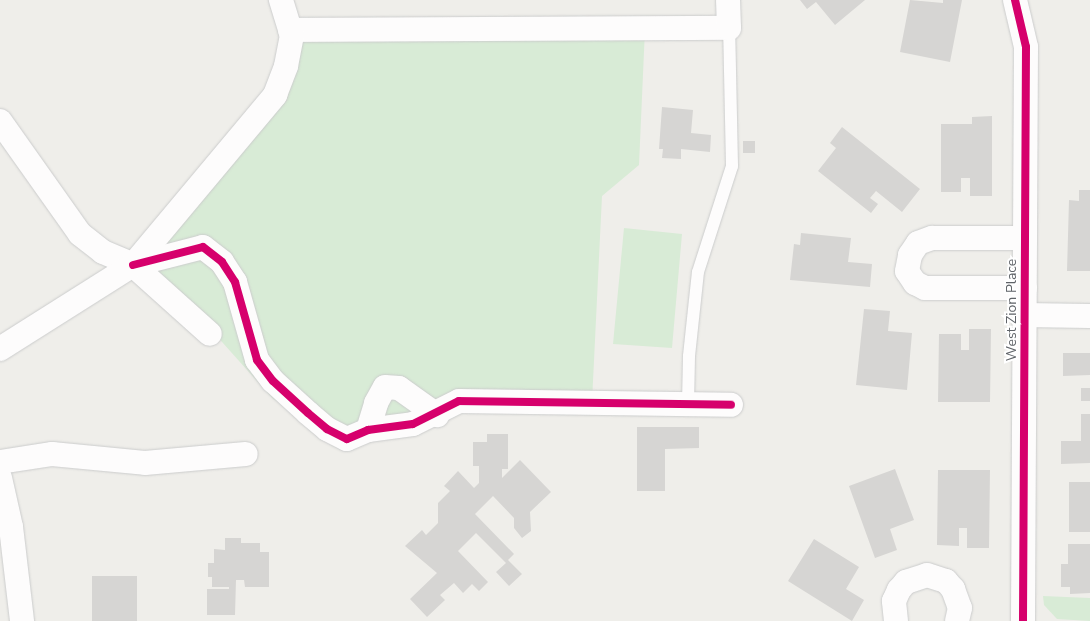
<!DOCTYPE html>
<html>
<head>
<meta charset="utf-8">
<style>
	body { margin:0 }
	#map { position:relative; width:1090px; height:621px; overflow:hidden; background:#efeeea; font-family:"Nunito Sans",sans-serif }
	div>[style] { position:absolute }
	.green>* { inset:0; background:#d8ebd6 }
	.building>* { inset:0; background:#d6d5d3 }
	.roads { filter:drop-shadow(0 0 1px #cbcccc) drop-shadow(0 0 1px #cbcccc) }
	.service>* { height:12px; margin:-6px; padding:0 6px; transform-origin:6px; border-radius:6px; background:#fdfcfc }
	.minor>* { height:24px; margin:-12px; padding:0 12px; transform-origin:12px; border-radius:12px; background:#fdfcfc }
	.cycleway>* { height:8px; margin:-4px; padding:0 4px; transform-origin:4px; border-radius:4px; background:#d6006c }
	span { translate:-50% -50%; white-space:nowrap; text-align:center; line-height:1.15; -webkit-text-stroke:4px #fff; paint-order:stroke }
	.street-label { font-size:14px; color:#5f6368 }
</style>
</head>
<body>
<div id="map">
	<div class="green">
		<i style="clip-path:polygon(645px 29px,639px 165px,602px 196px,592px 402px,459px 401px,347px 439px,273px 399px,214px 333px,134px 260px,275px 95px,290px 30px)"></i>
		<i style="clip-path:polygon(624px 228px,682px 234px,672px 348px,613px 344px)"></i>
		<i style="clip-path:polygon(1043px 596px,1090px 598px,1090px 621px,1057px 619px,1044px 605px)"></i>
	</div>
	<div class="building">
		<i style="clip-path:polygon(800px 0,865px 0,835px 25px,816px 2px,807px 9px)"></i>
		<i style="clip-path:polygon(910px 0,943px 3px,943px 0,962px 0,950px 62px,900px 52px)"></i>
		<i style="clip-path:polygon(662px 107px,693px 110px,691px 133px,711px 135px,710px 152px,681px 149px,681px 159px,662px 158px,663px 149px,659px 149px)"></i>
		<i style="clip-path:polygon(992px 116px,992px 196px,970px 196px,970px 178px,961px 178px,961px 192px,941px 192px,941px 124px,972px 124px,972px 117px)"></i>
		<i style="clip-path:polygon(842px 127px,920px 189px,902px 212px,876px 191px,870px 198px,878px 204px,871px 213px,818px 171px,836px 148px,830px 143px)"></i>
		<i style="clip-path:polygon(743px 141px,755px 141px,755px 153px,743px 153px)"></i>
		<i style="clip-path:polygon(1079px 190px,1090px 190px,1090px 271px,1067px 271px,1069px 200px,1079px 201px)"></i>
		<i style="clip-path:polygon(801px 233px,851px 238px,848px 262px,872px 264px,870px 287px,790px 280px,794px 244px,800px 245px)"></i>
		<i style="clip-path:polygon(864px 309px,890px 311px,888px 331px,912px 333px,907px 390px,856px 385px)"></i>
		<i style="clip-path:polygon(969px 329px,991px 329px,990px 402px,938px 402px,939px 334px,961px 334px,961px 350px,969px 350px)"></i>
		<i style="clip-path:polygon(1063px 353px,1090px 353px,1090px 375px,1063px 376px)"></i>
		<i style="clip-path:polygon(1081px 388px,1090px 388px,1090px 401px,1081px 401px)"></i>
		<i style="clip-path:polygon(1081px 414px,1090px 414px,1090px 463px,1061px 464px,1061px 441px,1081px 441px)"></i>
		<i style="clip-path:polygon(637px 427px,699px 427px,699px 448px,665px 449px,665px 491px,637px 491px)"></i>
		<i style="clip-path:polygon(487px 434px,508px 434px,508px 469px,502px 469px,502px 478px,520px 460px,551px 492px,530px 512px,531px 531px,522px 538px,514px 528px,514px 518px,493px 496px,475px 514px,514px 554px,508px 560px,522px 574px,509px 586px,496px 572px,506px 563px,476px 533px,458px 551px,488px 582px,479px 591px,472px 584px,463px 593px,454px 583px,440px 595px,445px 600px,427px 617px,410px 599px,437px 573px,405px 546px,422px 530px,426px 535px,438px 523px,438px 503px,450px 491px,444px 486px,458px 471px,474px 488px,479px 483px,479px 466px,473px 466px,473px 442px,487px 442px)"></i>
		<i style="clip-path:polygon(895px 469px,914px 520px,890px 529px,897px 550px,875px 558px,849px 486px)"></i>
		<i style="clip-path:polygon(938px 470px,990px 470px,989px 548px,967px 548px,967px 528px,959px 528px,959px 546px,937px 545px)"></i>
		<i style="clip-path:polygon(1069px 482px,1090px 482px,1090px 532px,1069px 532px)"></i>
		<i style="clip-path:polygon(225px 538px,241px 538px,241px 543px,260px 543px,260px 552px,269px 552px,269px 587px,245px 587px,244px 580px,236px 580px,235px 615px,207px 615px,207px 589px,229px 589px,229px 587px,212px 587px,212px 577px,208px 577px,208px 563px,214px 563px,214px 549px,225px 550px)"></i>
		<i style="clip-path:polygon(814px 539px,859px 567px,846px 589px,864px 600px,852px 621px,788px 581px)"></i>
		<i style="clip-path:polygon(1068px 544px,1090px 544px,1090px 593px,1070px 594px,1070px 587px,1061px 587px,1061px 564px,1068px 564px)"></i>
		<i style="clip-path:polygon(92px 576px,137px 576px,137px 621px,92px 621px)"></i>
	</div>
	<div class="roads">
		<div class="service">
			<i style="left:688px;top:404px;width:48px;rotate:-88.8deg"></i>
			<i style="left:689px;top:356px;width:84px;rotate:-83.9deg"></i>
			<i style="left:698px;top:272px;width:111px;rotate:-72.2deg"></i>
			<i style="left:732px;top:166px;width:138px;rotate:-91.2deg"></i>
		</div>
		<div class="minor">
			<i style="left:1015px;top:0;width:48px;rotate:76.8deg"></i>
			<i style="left:1026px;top:47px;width:574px;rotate:90.3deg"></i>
			<i style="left:290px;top:30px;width:439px;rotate:-0.3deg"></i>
			<i style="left:729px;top:28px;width:28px;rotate:-92deg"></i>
			<i style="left:0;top:121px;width:138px;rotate:54.7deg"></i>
			<i style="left:80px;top:234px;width:29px;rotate:38deg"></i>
			<i style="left:103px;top:252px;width:33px;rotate:23deg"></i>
			<i style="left:133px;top:265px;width:103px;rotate:41.9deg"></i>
			<i style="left:133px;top:265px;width:72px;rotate:-14.4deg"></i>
			<i style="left:203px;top:247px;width:24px;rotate:38deg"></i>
			<i style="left:222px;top:262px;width:24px;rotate:57deg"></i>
			<i style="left:235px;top:282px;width:81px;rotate:74.2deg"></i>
			<i style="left:257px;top:360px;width:26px;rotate:53deg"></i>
			<i style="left:273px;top:381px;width:47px;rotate:42.4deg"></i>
			<i style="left:308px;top:413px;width:25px;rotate:40deg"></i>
			<i style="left:327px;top:429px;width:22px;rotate:27deg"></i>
			<i style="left:347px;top:439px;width:23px;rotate:-23deg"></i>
			<i style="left:368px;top:430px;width:45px;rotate:-7.6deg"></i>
			<i style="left:413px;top:424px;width:51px;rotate:-26.6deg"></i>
			<i style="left:459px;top:401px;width:272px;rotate:0.8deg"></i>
			<i style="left:1025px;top:288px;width:100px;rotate:180deg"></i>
			<i style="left:925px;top:288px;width:11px;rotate:-153deg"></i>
			<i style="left:915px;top:283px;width:14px;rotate:-124deg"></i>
			<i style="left:907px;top:271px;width:16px;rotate:-79deg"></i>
			<i style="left:910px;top:255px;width:14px;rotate:-56deg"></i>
			<i style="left:918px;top:243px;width:15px;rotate:-20deg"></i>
			<i style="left:932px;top:238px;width:93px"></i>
			<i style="left:1024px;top:315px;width:66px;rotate:0.9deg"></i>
			<i style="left:0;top:349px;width:157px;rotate:-32.3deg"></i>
			<i style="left:133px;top:265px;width:222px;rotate:-50.1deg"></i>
			<i style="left:275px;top:95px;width:31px;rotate:-69deg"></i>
			<i style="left:286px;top:66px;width:31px;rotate:-79deg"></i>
			<i style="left:292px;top:36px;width:38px;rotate:-107deg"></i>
			<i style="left:368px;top:430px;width:28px;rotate:-73deg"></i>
			<i style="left:376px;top:403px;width:18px;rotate:-61deg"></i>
			<i style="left:385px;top:387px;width:14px;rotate:4deg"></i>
			<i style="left:399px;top:388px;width:47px;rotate:35.4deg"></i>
			<i style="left:0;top:462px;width:53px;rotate:-8.7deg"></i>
			<i style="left:52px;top:454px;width:93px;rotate:5.5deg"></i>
			<i style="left:145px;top:463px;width:101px;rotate:-5.1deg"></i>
			<i style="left:0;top:478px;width:50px;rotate:77.3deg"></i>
			<i style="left:11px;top:527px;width:95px;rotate:83.3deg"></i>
			<i style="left:896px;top:621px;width:20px;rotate:-96deg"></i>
			<i style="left:894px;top:601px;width:12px;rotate:-66deg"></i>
			<i style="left:899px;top:590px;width:11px;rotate:-49deg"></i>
			<i style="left:906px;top:582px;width:22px;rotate:-18deg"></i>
			<i style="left:927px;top:575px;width:20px;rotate:18deg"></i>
			<i style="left:946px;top:581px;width:11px;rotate:49deg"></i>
			<i style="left:953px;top:589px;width:20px;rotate:70deg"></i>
			<i style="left:960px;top:608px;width:13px;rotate:103deg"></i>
		</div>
	</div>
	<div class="cycleway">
		<i style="left:1015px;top:0;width:48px;rotate:76.8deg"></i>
		<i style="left:1026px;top:47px;width:574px;rotate:90.3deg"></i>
		<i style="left:133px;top:265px;width:72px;rotate:-14.4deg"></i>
		<i style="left:203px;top:247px;width:24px;rotate:38deg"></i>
		<i style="left:222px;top:262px;width:24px;rotate:57deg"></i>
		<i style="left:235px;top:282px;width:81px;rotate:74.2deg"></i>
		<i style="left:257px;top:360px;width:26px;rotate:53deg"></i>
		<i style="left:273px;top:381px;width:47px;rotate:42.4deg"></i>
		<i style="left:308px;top:413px;width:25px;rotate:40deg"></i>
		<i style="left:327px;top:429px;width:22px;rotate:27deg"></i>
		<i style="left:347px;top:439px;width:23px;rotate:-23deg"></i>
		<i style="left:368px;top:430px;width:45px;rotate:-7.6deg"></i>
		<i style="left:413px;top:424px;width:51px;rotate:-26.6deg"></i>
		<i style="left:459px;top:401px;width:272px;rotate:0.8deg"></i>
	</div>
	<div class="street-label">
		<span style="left:1012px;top:310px;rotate:-90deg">West Zion Place</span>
	</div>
</div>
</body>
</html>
